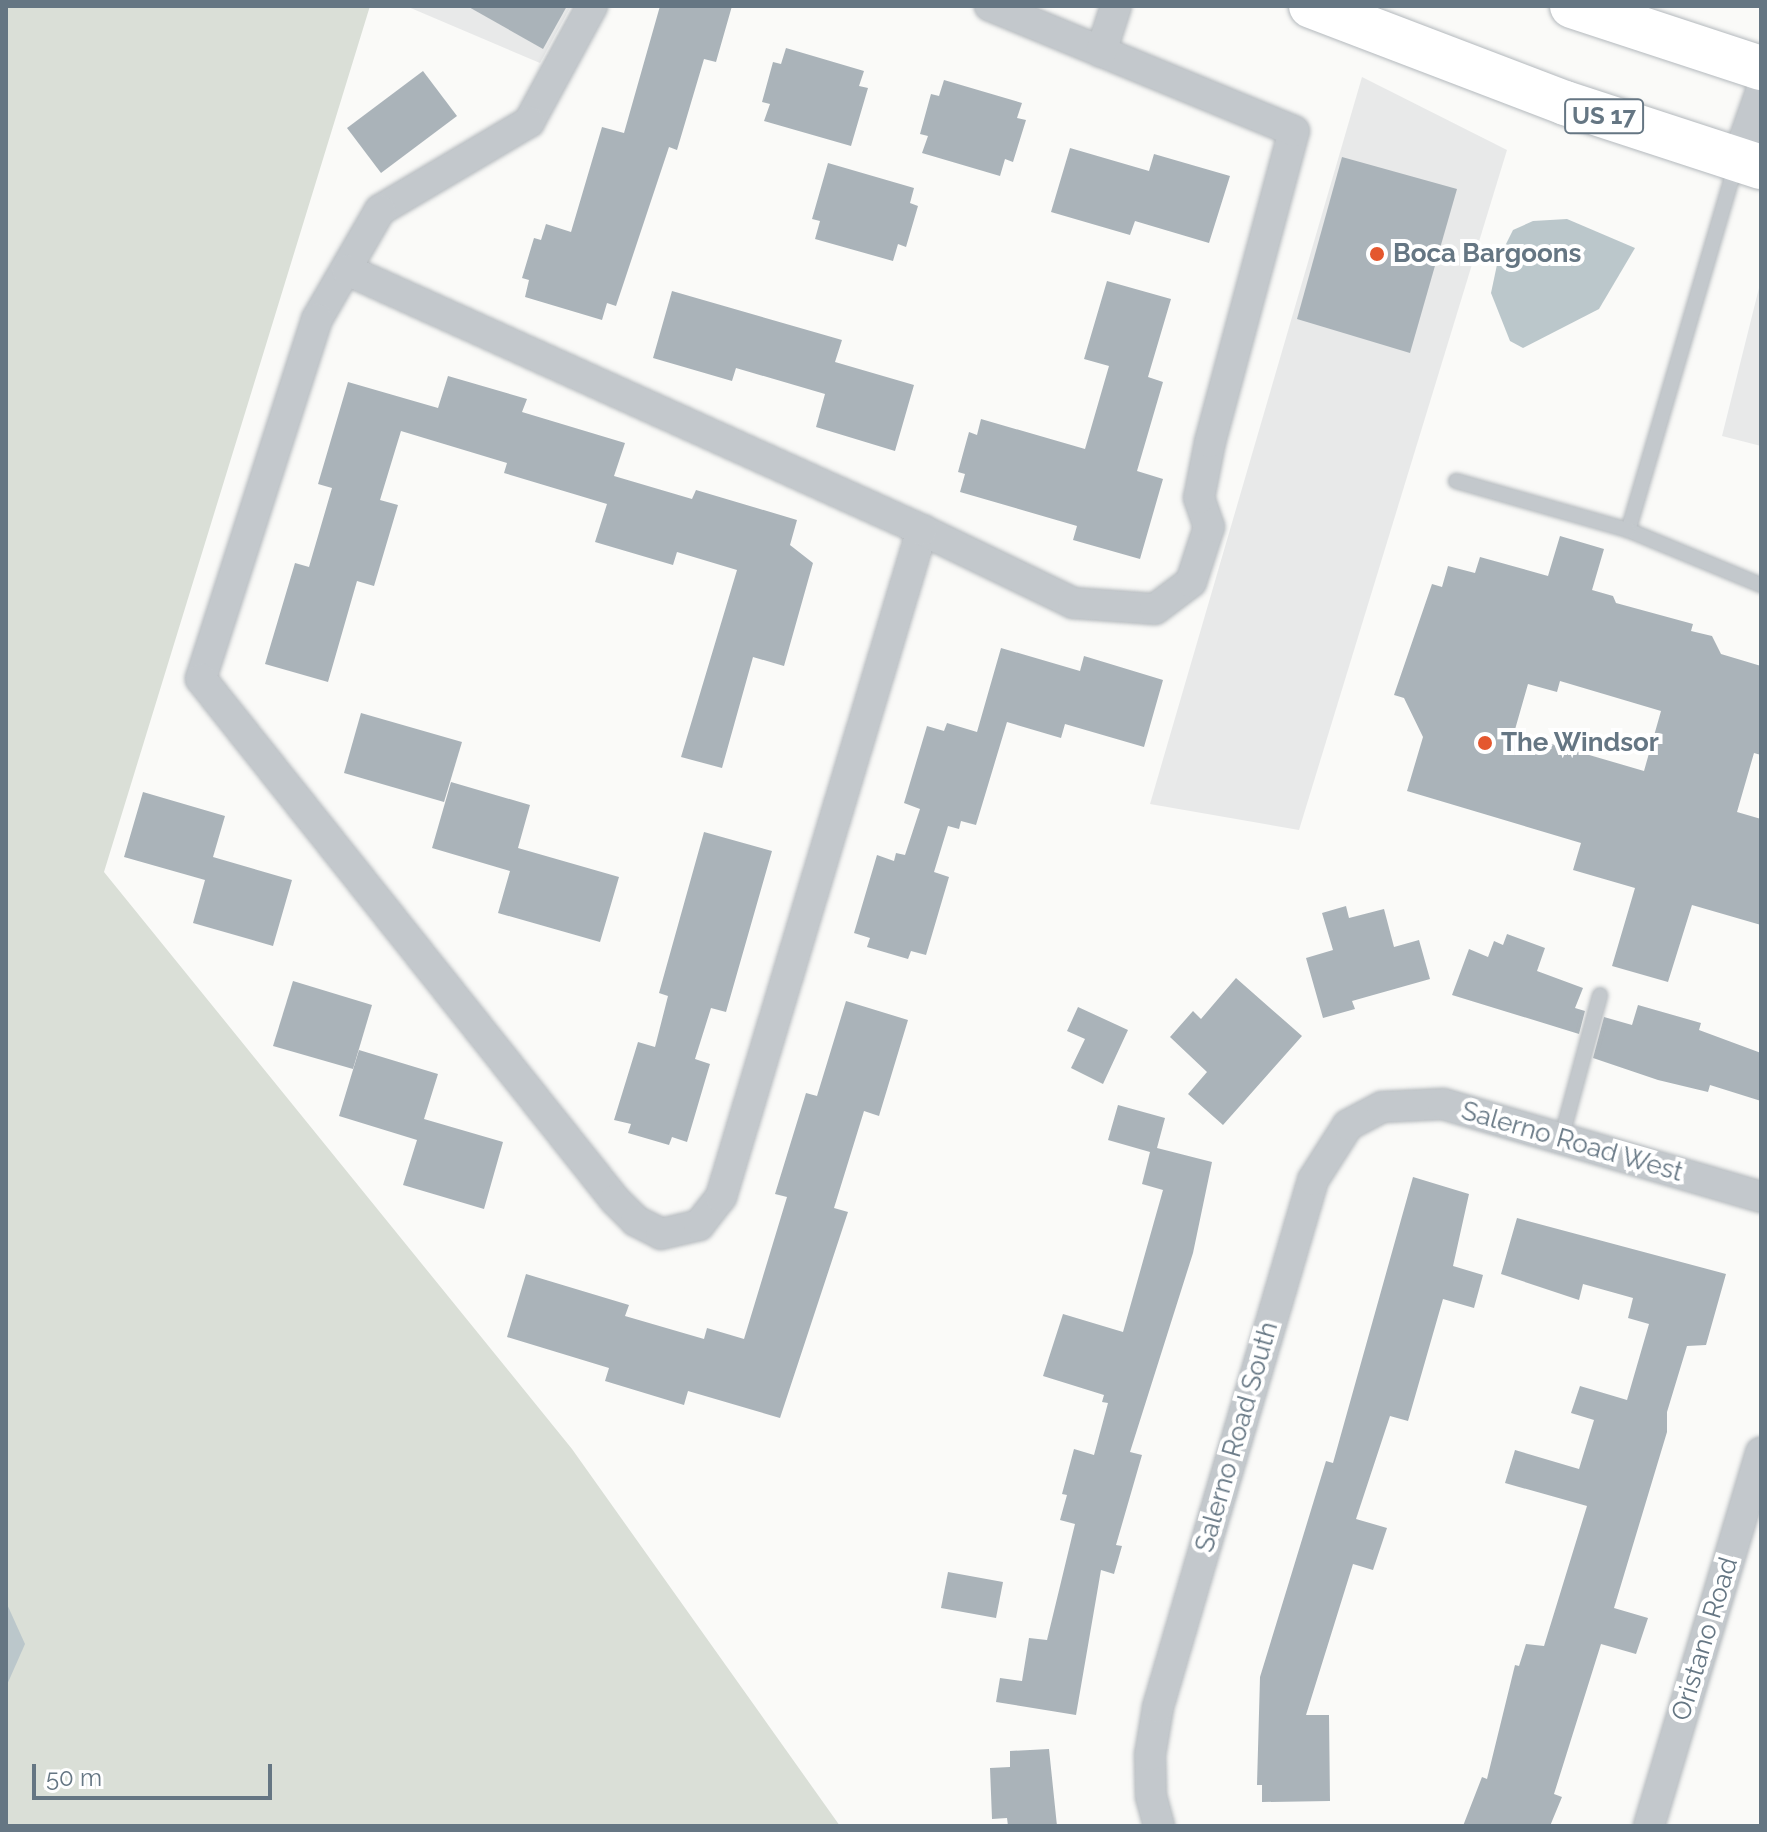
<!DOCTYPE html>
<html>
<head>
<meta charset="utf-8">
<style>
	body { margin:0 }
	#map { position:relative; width:1767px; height:1832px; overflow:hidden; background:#fafaf8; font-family:Raleway,sans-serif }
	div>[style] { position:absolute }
	.built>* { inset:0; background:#e8e9e9 }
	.green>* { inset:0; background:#dadfd7 }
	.water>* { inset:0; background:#bbc7cb }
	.building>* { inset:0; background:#aab3b9 }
	.roads { filter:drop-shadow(0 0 2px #b4b9bd) drop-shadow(0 0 2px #b4b9bd) }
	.service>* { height:14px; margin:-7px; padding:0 7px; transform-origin:7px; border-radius:7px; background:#c3c8cc }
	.minor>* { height:30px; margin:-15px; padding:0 15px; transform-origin:15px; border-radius:15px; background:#c3c8cc }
	.trunk>* { height:44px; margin:-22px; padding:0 22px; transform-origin:22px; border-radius:22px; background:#fff }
	.dots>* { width:22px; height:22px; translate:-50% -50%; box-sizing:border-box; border:4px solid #fff; border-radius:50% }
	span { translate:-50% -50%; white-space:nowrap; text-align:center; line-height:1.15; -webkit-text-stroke:8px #fff; paint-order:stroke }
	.shield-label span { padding:2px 6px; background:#fff; border:2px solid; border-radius:6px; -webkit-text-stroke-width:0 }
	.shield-label { font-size:24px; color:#657683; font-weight:700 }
	.poi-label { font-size:26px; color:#657683; font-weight:700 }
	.left { translate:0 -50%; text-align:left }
	.street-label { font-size:26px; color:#657683 }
	.frame { position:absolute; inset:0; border:8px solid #657683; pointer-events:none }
	.scale { position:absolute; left:32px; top:1764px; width:240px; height:36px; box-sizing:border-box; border:4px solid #657683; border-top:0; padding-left:10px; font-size:24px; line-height:28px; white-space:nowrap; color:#657683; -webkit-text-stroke:6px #fff; paint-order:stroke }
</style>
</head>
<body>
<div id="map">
	<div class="built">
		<i style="clip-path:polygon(406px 6px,571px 6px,540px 63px)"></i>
		<i style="clip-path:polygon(1362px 77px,1507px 150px,1299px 830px,1150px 804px)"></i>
		<i style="clip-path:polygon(1761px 280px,1761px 446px,1722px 436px)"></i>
	</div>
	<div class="green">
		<i style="clip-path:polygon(6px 6px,370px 6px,104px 872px,572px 1449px,840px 1826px,6px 1826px)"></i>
	</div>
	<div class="water">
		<i style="clip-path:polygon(1567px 219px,1635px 248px,1599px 309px,1523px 348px,1510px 341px,1491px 293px,1498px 260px,1513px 230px,1533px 221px)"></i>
		<i style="clip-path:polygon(6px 1602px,25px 1644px,6px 1687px)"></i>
	</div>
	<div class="building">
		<i style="clip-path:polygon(467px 6px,567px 6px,543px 49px)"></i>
		<i style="clip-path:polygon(660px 6px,732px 6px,716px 62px,704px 59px,677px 150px,669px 147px,616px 306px,607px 303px,602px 320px,525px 297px,529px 280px,522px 278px,534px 238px,541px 240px,546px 224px,571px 232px,602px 127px,624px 133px)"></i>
		<i style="clip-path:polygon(786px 48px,864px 71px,859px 86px,868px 88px,851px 146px,764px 121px,770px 104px,762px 102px,773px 62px,781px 64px)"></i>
		<i style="clip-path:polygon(423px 71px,457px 116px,381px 173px,347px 128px)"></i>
		<i style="clip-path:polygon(944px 80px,1022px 103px,1017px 118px,1026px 120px,1013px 162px,1005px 159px,1000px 176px,922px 153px,928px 136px,920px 134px,931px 94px,939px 96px)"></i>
		<i style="clip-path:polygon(1070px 148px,1149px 171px,1154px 154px,1230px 176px,1209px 243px,1135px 221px,1130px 235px,1051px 212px)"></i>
		<i style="clip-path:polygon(1342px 157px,1457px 189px,1410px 353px,1297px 319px)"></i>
		<i style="clip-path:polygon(828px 163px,914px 188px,910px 203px,918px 206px,906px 247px,898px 244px,893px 261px,815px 239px,820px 221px,812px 219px)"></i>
		<i style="clip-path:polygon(1107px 281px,1171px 299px,1148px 377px,1163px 382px,1137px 471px,1163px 479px,1140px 559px,1073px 540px,1077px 526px,960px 492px,965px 474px,958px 472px,969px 432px,977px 435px,981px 419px,1085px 449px,1109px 366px,1084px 359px)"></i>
		<i style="clip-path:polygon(672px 291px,842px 340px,835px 362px,914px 385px,895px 451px,816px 427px,825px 394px,736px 368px,732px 381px,653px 358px)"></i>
		<i style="clip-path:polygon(448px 376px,527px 399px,522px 412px,625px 443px,614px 476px,692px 499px,696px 490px,797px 520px,790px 545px,813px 563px,784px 666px,753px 657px,722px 768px,681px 757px,737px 570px,677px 552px,673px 565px,595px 542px,607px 504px,504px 473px,507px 463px,401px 431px,380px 500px,398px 505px,374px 586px,357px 581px,328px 682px,265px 664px,295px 563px,309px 567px,332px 488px,318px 484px,348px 382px,438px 408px)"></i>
		<i style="clip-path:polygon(evenodd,1560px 536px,1604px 549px,1592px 590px,1613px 596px,1616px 603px,1693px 624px,1691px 631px,1712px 636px,1721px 654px,1761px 666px,1761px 755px,1754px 753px,1737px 812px,1761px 819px,1761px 925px,1692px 905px,1668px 982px,1612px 966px,1635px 888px,1573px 870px,1581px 843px,1407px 791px,1423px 737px,1404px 698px,1394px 695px,1432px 584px,1442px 587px,1448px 566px,1475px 573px,1480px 557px,1548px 576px,1560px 536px,1560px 681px,1661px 711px,1644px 771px,1514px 733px,1528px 684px,1557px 692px,1560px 681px)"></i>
		<i style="clip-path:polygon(1001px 648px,1080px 671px,1084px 656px,1163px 680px,1144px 747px,1065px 724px,1061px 738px,1007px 722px,976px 825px,961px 821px,959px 829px,948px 826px,934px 872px,949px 877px,926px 955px,911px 951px,908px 959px,867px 947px,870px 938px,854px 933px,877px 855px,894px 861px,896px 853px,905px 855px,920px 809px,904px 803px,927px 726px,944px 731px,947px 723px,977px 732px)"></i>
		<i style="clip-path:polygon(361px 713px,462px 742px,444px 802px,344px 773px)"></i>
		<i style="clip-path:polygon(451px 782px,530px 805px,518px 848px,619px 877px,600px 942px,498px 913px,510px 871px,432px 848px)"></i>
		<i style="clip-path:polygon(143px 792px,225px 816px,213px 857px,292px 880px,273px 946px,193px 923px,205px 880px,124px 857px)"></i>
		<i style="clip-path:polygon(704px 832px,772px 851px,726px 1012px,711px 1008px,695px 1059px,710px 1064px,687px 1142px,672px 1137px,669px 1145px,628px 1133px,631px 1124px,614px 1120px,638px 1042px,655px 1047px,668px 996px,659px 993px)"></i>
		<i style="clip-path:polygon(1346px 906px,1349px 918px,1384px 909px,1394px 947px,1419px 940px,1430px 979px,1352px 1001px,1355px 1009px,1323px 1018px,1306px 958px,1333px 950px,1322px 913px)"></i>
		<i style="clip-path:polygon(1507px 934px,1545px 948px,1537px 971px,1583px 988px,1575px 1008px,1585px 1011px,1579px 1034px,1452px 995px,1469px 949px,1488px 957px,1494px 941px,1503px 945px)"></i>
		<i style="clip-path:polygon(1236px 978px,1302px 1036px,1223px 1125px,1188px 1094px,1207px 1072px,1170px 1037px,1193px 1011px,1201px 1019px)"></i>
		<i style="clip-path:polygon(293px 981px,372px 1005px,353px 1069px,273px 1046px)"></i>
		<i style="clip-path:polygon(846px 1001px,908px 1020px,879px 1116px,864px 1111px,834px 1208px,848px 1212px,780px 1418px,688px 1391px,684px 1405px,605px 1381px,609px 1368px,507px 1337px,526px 1274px,629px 1305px,625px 1316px,704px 1339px,707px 1328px,744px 1339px,787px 1197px,775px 1194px,806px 1093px,817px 1096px)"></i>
		<i style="clip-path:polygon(1638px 1005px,1701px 1023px,1699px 1030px,1761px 1053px,1761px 1101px,1710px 1085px,1708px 1092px,1658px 1080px,1593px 1058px,1604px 1017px,1632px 1025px)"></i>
		<i style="clip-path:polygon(1078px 1007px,1128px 1030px,1103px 1084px,1071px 1068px,1085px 1039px,1067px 1031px)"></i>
		<i style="clip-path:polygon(359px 1050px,438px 1074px,424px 1119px,503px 1142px,484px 1209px,403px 1185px,417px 1140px,339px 1116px)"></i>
		<i style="clip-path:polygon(1118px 1105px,1165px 1118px,1157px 1148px,1212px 1162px,1193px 1253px,1130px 1452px,1142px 1455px,1116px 1545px,1122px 1546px,1114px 1574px,1101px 1570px,1076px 1715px,996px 1702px,1000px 1678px,1022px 1681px,1029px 1638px,1047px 1640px,1075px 1524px,1060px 1520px,1067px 1495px,1062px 1494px,1074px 1449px,1094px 1455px,1108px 1403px,1102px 1402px,1104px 1395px,1043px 1376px,1063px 1314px,1123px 1332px,1163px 1190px,1142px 1184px,1150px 1152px,1108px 1140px)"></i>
		<i style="clip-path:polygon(1413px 1177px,1469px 1194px,1453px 1266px,1483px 1275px,1474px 1308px,1443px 1299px,1408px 1421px,1390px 1416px,1356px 1519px,1387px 1528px,1373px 1570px,1353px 1564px,1306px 1715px,1329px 1715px,1330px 1801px,1262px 1802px,1262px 1785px,1257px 1785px,1260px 1677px,1326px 1461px,1333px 1463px)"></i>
		<i style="clip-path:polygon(1517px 1218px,1726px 1274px,1706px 1345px,1687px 1346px,1667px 1412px,1667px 1432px,1614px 1608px,1648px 1618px,1636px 1654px,1601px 1644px,1554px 1794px,1562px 1797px,1550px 1826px,1463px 1826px,1482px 1777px,1487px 1779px,1515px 1665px,1519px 1666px,1526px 1644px,1544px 1646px,1587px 1506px,1505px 1483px,1515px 1450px,1579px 1469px,1594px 1420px,1571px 1413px,1580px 1386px,1627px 1400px,1649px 1324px,1628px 1318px,1633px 1298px,1583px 1284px,1579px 1300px,1501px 1274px)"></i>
		<i style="clip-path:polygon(948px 1572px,1003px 1582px,996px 1618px,941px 1608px)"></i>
		<i style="clip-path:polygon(1049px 1749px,1057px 1826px,1008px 1826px,1007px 1818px,992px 1819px,990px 1768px,1010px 1767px,1010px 1751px)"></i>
	</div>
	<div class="roads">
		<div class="service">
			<i style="left:1736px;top:164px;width:382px;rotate:106.4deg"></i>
			<i style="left:1628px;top:530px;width:144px;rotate:22.5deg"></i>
			<i style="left:1456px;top:481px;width:179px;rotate:15.9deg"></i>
			<i style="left:1561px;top:1139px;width:149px;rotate:-74.8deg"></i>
		</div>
		<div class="minor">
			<i style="left:592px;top:6px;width:132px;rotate:118.5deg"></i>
			<i style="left:529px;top:122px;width:173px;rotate:149.4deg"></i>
			<i style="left:380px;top:210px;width:126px;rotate:120deg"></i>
			<i style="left:317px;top:319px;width:378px;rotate:107.9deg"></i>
			<i style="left:201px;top:679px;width:665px;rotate:51.53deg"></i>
			<i style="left:615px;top:1200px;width:30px;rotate:45deg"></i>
			<i style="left:636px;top:1221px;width:28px;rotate:27deg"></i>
			<i style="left:661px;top:1234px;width:39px;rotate:-13deg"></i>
			<i style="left:699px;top:1225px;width:36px;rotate:-52deg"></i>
			<i style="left:721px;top:1197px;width:697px;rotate:-73.23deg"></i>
			<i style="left:922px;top:530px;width:168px;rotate:25.8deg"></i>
			<i style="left:1073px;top:603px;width:82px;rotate:4.2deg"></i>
			<i style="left:1155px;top:609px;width:45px;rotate:-36.9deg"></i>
			<i style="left:1191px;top:582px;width:58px;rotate:-71.9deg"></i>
			<i style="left:1209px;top:527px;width:31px;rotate:-109deg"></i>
			<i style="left:1199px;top:498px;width:57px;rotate:-78.9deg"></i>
			<i style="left:1210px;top:442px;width:322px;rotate:-74.9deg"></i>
			<i style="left:1294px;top:131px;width:329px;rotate:-157.6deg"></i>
			<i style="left:1101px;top:52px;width:48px;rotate:-71.9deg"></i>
			<i style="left:1737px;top:160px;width:72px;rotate:-70.6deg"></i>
			<i style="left:347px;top:270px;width:631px;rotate:24.33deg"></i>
			<i style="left:1159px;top:1826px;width:30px;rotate:-105deg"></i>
			<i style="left:1151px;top:1797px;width:42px;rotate:-91.4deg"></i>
			<i style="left:1150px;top:1755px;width:49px;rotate:-80.5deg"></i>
			<i style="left:1158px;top:1707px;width:549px;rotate:-73.61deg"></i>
			<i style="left:1313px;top:1180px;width:65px;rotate:-57.5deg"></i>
			<i style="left:1348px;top:1125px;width:38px;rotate:-28deg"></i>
			<i style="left:1382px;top:1107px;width:61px;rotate:-2.8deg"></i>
			<i style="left:1443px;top:1104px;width:331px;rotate:16.3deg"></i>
			<i style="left:1649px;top:1826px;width:390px;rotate:-73.3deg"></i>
		</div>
		<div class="trunk">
			<i style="left:1311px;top:6px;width:272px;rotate:20.9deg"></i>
			<i style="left:1565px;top:103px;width:206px;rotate:18.1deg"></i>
			<i style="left:1572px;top:6px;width:199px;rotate:18.2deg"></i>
		</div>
	</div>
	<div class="dots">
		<i style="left:1377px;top:254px;background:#e4572e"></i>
		<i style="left:1485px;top:743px;background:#e4572e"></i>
	</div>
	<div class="shield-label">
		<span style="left:1604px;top:116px">US 17</span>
	</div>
	<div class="poi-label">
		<span class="left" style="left:1393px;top:254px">Boca Bargoons</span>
		<span class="left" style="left:1501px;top:743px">The Windsor</span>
	</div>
	<div class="street-label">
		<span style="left:1572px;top:1142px;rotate:16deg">Salerno Road West</span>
		<span style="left:1237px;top:1437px;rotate:-74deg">Salerno Road South</span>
		<span style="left:1705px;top:1639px;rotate:-73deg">Oristano Road</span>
	</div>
	<div class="frame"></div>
	<div class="scale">50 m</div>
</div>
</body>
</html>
